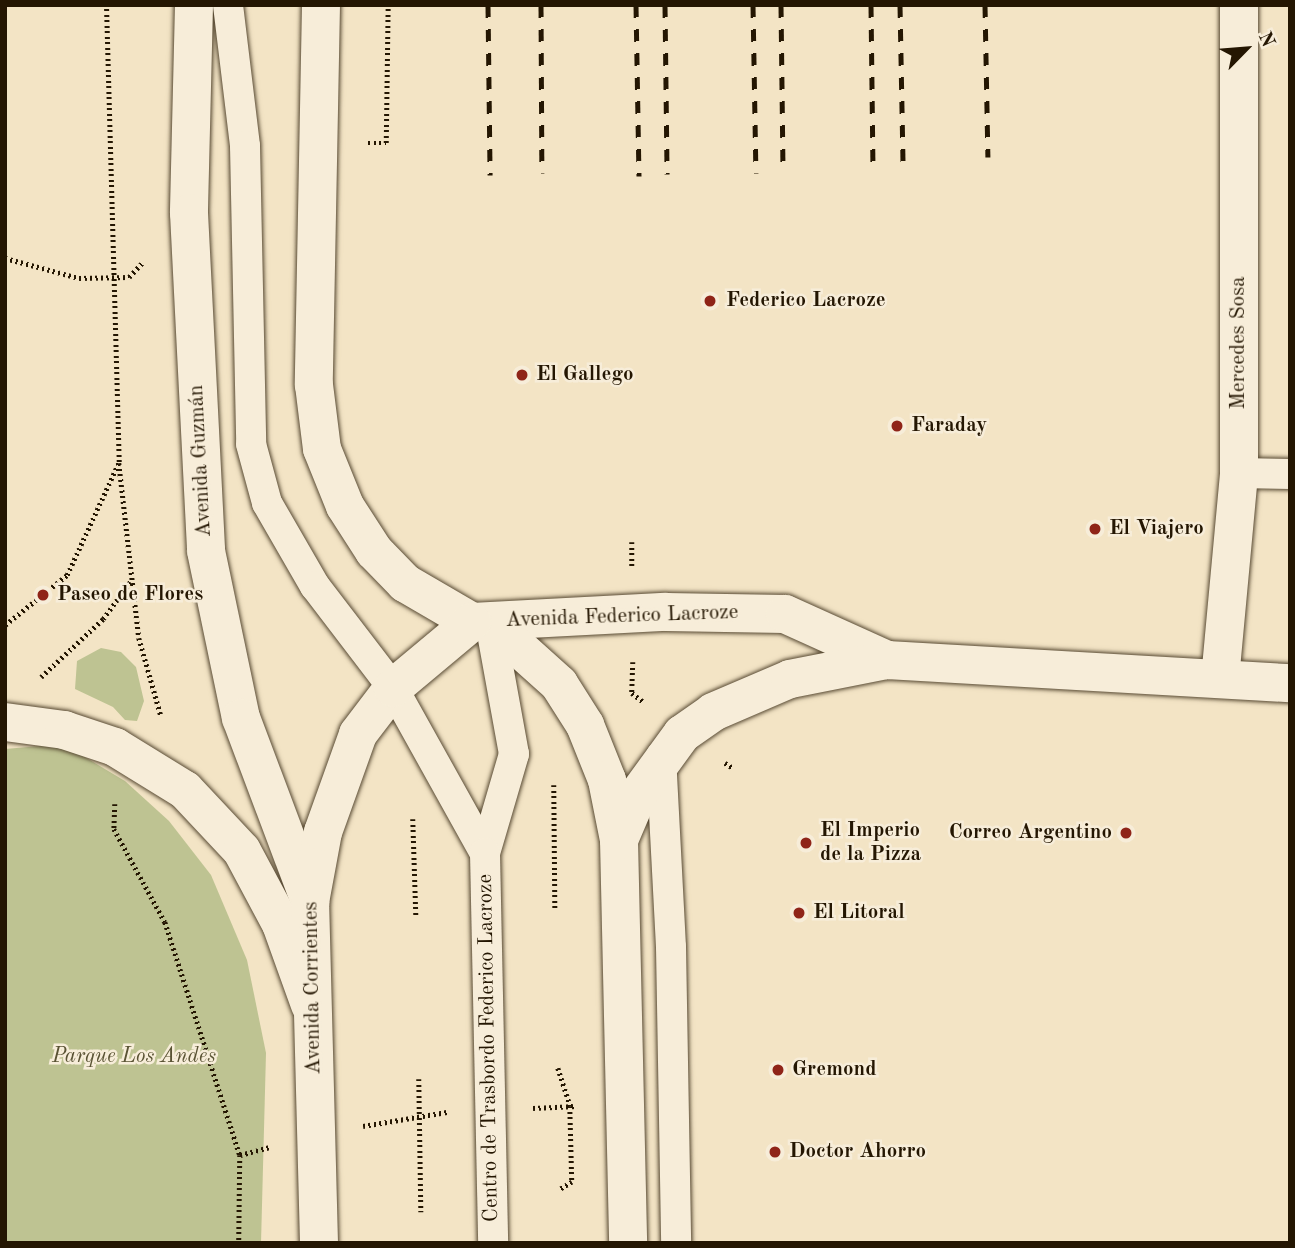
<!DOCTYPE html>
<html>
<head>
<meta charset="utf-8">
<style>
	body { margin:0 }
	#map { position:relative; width:1295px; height:1248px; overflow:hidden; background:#f3e4c5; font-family:"Old Standard TT",serif }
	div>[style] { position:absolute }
	.green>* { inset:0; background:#bec392 }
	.path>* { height:4.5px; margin-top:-2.25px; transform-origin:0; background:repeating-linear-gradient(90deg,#241602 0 2px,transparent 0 5.5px) }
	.roads { filter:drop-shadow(0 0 2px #584a33) drop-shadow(0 0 2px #584a33) }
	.service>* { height:30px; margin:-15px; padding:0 15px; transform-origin:15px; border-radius:15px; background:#f7edd9 }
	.minor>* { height:38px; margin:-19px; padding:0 19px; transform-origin:19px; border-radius:19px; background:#f7edd9 }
	.secondary>* { height:38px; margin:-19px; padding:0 19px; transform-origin:19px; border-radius:19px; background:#f7edd9 }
	.rail>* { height:5px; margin-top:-2.5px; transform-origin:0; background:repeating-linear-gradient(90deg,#241602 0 12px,transparent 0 24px) }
	.dots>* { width:19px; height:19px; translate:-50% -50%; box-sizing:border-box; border:4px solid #f7edd9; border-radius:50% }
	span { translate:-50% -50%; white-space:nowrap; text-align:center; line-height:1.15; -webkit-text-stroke:5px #f7edd9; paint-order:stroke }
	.poi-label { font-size:21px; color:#241602; font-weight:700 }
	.left { translate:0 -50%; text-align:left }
	.right { translate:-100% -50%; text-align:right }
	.street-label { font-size:21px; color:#241602 }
	.park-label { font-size:21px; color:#5a5334; font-style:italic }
	.frame { position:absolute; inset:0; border:7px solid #241602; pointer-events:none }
	.north { position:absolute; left:1211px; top:14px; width:70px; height:70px; -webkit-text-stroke:5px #f7edd9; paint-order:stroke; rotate:65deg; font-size:19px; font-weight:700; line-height:28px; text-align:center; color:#241602 }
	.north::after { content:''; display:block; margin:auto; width:24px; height:32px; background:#241602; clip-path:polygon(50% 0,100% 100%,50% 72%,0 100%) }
</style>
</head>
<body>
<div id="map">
	<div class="green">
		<i style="clip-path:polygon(101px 648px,121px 652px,136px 667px,144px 701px,137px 721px,125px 720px,113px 707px,75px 689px,77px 661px)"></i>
		<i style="clip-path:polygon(63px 744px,125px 781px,169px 821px,211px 875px,247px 960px,266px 1053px,261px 1243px,5px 1243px,5px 749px)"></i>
	</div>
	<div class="path">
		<i style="left:368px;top:143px;width:18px"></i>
		<i style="left:386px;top:143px;width:138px;rotate:-89.2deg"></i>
		<i style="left:5px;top:258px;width:77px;rotate:15.1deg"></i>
		<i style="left:79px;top:278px;width:50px;rotate:-1.1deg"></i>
		<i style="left:129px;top:277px;width:21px;rotate:-47deg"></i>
		<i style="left:119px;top:463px;width:176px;rotate:83.5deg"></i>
		<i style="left:139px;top:638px;width:81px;rotate:74.2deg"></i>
		<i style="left:632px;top:542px;width:24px;rotate:90deg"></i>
		<i style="left:5px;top:625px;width:80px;rotate:-38.9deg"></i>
		<i style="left:67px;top:575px;width:124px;rotate:-65.3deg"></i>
		<i style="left:119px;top:462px;width:457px;rotate:-91.6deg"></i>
		<i style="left:633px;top:662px;width:31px;rotate:92deg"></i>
		<i style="left:632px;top:693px;width:16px;rotate:38deg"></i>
		<i style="left:41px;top:677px;width:85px;rotate:-43.1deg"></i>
		<i style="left:103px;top:619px;width:46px;rotate:-53.9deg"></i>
		<i style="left:725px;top:763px;width:9px;rotate:32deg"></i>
		<i style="left:554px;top:785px;width:123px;rotate:89.5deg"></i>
		<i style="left:115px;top:804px;width:25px;rotate:92deg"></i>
		<i style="left:114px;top:829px;width:106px;rotate:61.3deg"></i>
		<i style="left:165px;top:922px;width:245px;rotate:72.2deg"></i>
		<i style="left:240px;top:1155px;width:88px;rotate:90.7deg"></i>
		<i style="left:413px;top:819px;width:96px;rotate:88.2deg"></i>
		<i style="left:558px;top:1068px;width:40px;rotate:72deg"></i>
		<i style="left:570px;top:1106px;width:76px;rotate:88.5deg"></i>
		<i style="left:572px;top:1182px;width:15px;rotate:148deg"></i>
		<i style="left:419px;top:1079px;width:133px;rotate:89.1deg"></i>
		<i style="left:533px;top:1108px;width:44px;rotate:-2.6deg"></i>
		<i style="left:363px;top:1126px;width:85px;rotate:-9.5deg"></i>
		<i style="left:240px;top:1155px;width:30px;rotate:-15deg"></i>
	</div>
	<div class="roads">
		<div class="service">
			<i style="left:228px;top:5px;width:142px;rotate:83.1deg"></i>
			<i style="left:245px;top:146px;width:298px;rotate:88.8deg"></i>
			<i style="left:251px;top:444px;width:61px;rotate:74.8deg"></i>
			<i style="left:267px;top:503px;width:96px;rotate:60deg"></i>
			<i style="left:315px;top:586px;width:128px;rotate:52.6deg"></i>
			<i style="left:393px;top:688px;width:189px;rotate:60.9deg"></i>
			<i style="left:1239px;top:473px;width:51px;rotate:1.1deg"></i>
			<i style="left:490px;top:622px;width:134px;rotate:79.7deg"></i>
			<i style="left:514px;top:754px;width:103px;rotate:106.3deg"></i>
			<i style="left:485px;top:853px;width:390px;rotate:88.8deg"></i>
			<i style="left:661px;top:756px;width:191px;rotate:87deg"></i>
			<i style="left:671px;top:947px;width:296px;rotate:89deg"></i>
		</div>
		<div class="minor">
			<i style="left:1220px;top:679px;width:207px;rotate:-84.7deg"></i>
			<i style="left:1239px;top:473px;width:468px;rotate:-90deg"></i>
			<i style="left:5px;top:722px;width:60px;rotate:7.7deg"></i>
			<i style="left:64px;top:730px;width:54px;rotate:18.4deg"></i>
			<i style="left:115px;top:747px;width:82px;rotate:31.6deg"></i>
			<i style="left:185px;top:790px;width:83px;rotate:46.9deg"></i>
			<i style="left:242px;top:851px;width:83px;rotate:61.9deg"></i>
			<i style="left:281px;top:924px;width:86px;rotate:70.3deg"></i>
		</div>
		<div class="secondary">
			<i style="left:194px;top:5px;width:208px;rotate:91.4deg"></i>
			<i style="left:189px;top:213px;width:338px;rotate:87.1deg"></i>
			<i style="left:206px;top:551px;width:171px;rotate:78.2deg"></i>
			<i style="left:241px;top:718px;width:197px;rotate:69.4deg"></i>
			<i style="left:321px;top:5px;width:380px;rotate:91.1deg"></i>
			<i style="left:314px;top:385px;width:64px;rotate:82.9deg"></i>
			<i style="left:322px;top:449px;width:61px;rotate:68deg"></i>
			<i style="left:345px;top:506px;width:54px;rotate:57.2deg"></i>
			<i style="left:374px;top:551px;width:45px;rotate:45.9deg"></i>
			<i style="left:405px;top:583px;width:78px;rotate:30.2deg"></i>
			<i style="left:472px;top:622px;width:194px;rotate:-3deg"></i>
			<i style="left:666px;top:612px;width:119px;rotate:1deg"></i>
			<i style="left:785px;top:614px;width:112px;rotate:24.3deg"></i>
			<i style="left:490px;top:622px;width:93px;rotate:41.9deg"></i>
			<i style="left:559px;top:684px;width:49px;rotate:57.6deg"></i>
			<i style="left:585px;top:725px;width:59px;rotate:68.2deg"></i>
			<i style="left:607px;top:780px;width:61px;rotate:78.7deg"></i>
			<i style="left:619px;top:840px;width:403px;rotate:88.7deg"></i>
			<i style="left:619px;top:840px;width:51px;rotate:-66.9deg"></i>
			<i style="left:639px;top:793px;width:73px;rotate:-53.9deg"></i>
			<i style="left:682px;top:734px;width:38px;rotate:-35deg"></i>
			<i style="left:713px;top:712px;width:84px;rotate:-23.2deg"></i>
			<i style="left:790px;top:679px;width:99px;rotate:-11.1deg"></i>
			<i style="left:887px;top:660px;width:404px;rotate:3.3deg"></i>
			<i style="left:319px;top:1243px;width:341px;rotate:-91.5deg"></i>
			<i style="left:310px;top:902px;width:71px;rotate:-79.5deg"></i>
			<i style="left:323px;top:832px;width:104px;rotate:-70.3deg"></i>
			<i style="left:358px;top:734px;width:58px;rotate:-52.7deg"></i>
			<i style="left:393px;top:688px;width:103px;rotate:-39.9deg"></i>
		</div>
	</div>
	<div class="rail">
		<i style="left:488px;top:5px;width:170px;rotate:89.3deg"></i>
		<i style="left:541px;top:5px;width:168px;rotate:89.7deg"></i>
		<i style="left:636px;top:5px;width:171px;rotate:89deg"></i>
		<i style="left:665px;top:5px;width:169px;rotate:89.3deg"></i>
		<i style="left:753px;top:5px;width:168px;rotate:89deg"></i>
		<i style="left:781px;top:5px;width:167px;rotate:89.3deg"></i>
		<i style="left:871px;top:5px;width:162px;rotate:89.3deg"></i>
		<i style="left:900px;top:5px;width:162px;rotate:88.9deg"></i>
		<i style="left:985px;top:5px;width:152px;rotate:88.9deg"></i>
	</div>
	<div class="dots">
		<i style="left:710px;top:301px;background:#8f2418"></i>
		<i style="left:522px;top:375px;background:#8f2418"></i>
		<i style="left:897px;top:426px;background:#8f2418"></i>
		<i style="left:1095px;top:529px;background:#8f2418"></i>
		<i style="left:43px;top:595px;background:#8f2418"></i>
		<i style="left:1126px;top:833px;background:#8f2418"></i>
		<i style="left:806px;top:843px;background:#8f2418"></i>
		<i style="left:799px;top:913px;background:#8f2418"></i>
		<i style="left:778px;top:1070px;background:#8f2418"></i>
		<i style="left:775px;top:1152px;background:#8f2418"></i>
	</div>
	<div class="poi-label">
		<span class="left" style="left:726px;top:301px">Federico Lacroze</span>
		<span class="left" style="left:536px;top:375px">El Gallego</span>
		<span class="left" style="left:911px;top:426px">Faraday</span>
		<span class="left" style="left:1109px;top:529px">El Viajero</span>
		<span class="left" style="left:57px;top:595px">Paseo de Flores</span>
		<span class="left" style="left:820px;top:843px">El Imperio<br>de la Pizza</span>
		<span class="right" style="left:1112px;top:833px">Correo Argentino</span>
		<span class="left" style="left:813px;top:913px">El Litoral</span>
		<span class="left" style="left:792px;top:1070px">Gremond</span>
		<span class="left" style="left:789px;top:1152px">Doctor Ahorro</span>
	</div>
	<div class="street-label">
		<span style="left:1239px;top:343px;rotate:-90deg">Mercedes Sosa</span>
		<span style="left:201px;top:461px;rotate:-93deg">Avenida Guzmán</span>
		<span style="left:622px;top:617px;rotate:-2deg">Avenida Federico Lacroze</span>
		<span style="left:313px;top:988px;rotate:-91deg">Avenida Corrientes</span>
		<span style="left:489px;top:1048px;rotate:-91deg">Centro de Trasbordo Federico Lacroze</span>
	</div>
	<div class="park-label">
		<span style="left:134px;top:1057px">Parque Los Andes</span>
	</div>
	<div class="frame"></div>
	<div class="north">N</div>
</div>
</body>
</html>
